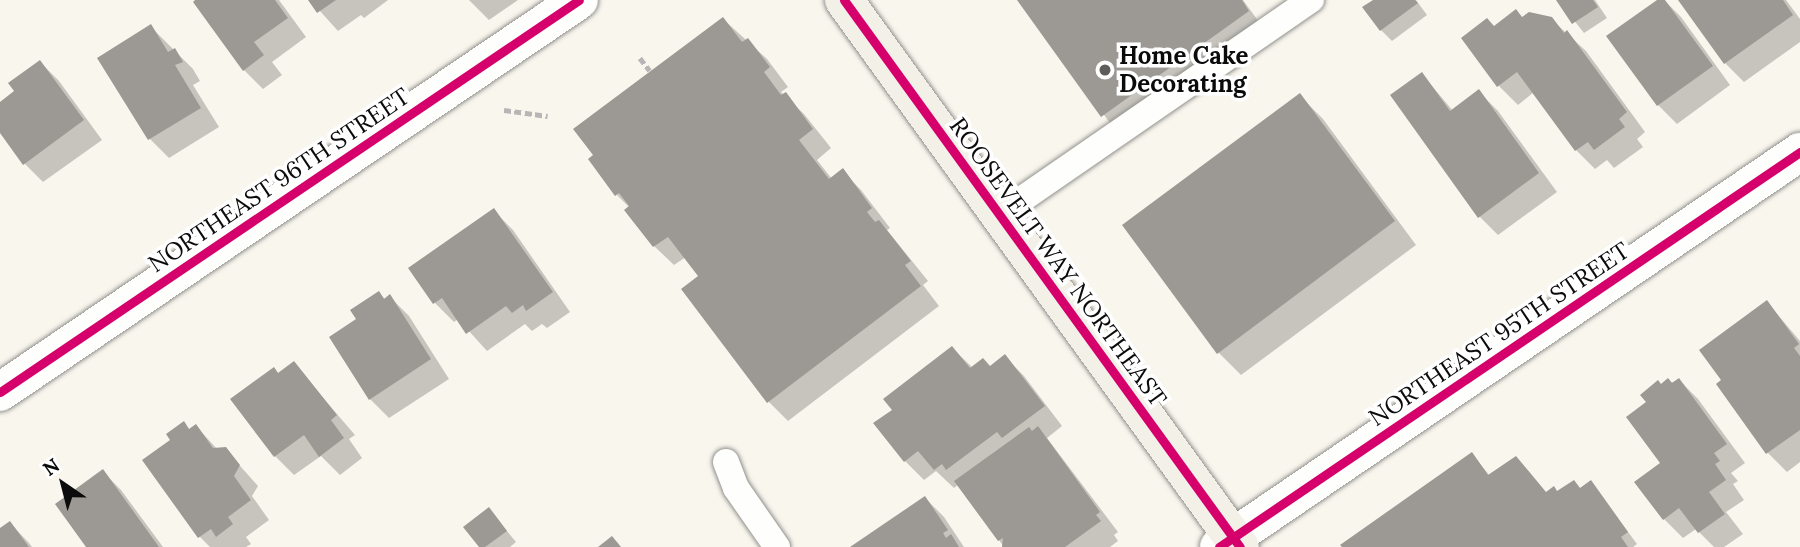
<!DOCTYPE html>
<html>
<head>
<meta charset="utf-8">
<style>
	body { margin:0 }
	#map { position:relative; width:1800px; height:547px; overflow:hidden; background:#f9f6ee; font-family:Lora,serif }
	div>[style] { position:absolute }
	.shadow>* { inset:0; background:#0003 }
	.building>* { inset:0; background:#9c9894 }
	.path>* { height:4.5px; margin-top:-2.25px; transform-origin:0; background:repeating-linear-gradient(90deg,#b7b6b5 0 7px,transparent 0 10.5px) }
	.roads { filter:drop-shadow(0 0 2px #92918d) drop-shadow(0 0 2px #92918d) }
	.lane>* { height:26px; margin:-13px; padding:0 13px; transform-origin:13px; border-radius:13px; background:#fefefc }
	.street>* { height:38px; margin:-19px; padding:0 19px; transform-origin:19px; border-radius:19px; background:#fefefc }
	.secondary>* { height:38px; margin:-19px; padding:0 19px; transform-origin:19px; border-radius:19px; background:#f3f0e8 }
	.cycleway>* { height:9px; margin:-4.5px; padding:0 4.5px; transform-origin:4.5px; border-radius:4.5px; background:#d6006c }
	.dots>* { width:19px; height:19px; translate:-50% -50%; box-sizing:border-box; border:4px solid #fff; border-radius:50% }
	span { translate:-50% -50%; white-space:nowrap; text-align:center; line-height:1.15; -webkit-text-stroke:7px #fff; paint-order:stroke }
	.poi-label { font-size:24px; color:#0b0b0b; font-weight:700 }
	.left { translate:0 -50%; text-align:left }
	.street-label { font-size:24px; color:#0b0b0b }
	.north { position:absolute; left:28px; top:449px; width:70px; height:70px; -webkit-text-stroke:5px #fff; paint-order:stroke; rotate:325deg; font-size:19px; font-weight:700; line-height:28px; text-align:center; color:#0b0b0b }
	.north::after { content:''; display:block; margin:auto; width:24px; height:32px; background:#0b0b0b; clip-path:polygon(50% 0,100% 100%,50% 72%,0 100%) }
</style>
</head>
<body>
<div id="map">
	<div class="shadow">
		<i style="clip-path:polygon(198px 0,279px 0,306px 37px,272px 62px,282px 75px,263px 89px,244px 70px)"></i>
		<i style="clip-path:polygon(310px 0,388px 0,364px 18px,361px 15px,338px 31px)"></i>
		<i style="clip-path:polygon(469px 0,518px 0,489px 20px)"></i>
		<i style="clip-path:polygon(1019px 0,1243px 0,1259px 22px,1113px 127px)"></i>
		<i style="clip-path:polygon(1375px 0,1416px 0,1427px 15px,1392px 41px,1381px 30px)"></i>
		<i style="clip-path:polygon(1558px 0,1595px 0,1607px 18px,1584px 33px)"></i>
		<i style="clip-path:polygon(1660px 0,1664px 0,1681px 17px,1730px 85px,1677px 124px,1658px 105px)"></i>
		<i style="clip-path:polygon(1681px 0,1786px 0,1800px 19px,1800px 42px,1744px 82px,1725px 63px)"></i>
		<i style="clip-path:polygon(723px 19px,767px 59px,788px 87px,781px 92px,804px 114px,831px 148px,817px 160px,832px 179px,842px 171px,861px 190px,890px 228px,887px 230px,928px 281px,923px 285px,939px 306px,788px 421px,769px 402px,701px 276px,686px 257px,674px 265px,654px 246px,627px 210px,630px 208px,617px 195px)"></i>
		<i style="clip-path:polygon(1523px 19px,1551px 19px,1586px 51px,1645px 132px,1637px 139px,1643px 147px,1614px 168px,1607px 160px,1595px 169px,1576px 150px,1534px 92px,1518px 105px,1499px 86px,1464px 38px)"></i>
		<i style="clip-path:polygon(151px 27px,193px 69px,200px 81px,193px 85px,219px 127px,169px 158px,150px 139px,100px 58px)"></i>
		<i style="clip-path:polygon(40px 62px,59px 81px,102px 140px,43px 182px,24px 163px,0 130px,0 104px,17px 92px)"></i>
		<i style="clip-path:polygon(1422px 74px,1453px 111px,1479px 92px,1498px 111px,1557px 192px,1498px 235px,1479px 216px)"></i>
		<i style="clip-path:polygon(1300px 96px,1323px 119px,1416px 245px,1241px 375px,1218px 352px)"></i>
		<i style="clip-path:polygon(494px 211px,513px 230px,570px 312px,547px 328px,542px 324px,532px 331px,525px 324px,487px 351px,458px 319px,454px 322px,435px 303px,410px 269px)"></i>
		<i style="clip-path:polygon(379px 293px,386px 300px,390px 297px,409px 316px,449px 379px,389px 418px,370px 399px,359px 320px)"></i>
		<i style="clip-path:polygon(1767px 302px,1800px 341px,1800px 462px,1787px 472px,1768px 453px,1718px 384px,1723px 381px)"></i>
		<i style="clip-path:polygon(952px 348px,973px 368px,991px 368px,1005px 357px,1024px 376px,1062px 426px,1047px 438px,1118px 532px,1114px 535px,1118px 541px,1110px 547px,1004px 547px,959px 484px,954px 488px,936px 471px,924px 480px,905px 461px,876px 424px,894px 410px)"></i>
		<i style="clip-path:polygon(293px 363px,355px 435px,349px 439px,362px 458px,340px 475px,321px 456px,294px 475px,275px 456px,274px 369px,279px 374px)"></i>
		<i style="clip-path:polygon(1679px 380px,1698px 399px,1745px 463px,1731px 473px,1738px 481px,1733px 484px,1744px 500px,1726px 512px,1743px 534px,1724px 547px,1714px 547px,1696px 529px,1683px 538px,1664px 519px,1662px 463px,1648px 403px,1661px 386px)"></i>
		<i style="clip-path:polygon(183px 423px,190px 430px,196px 426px,218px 450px,225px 449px,258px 486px,252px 496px,269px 520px,246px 537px,251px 544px,246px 547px,210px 547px,200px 537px,173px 440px)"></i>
		<i style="clip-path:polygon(1472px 454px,1490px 476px,1547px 493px,1581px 489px,1591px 482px,1637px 544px,1633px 547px,1344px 547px)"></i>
		<i style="clip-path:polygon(102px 471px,121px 490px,163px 547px,88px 547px)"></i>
		<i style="clip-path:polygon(925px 498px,944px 517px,964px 547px,855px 547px)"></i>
		<i style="clip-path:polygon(489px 509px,516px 542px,510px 547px,481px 547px)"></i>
		<i style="clip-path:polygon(10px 523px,29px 543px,32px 547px,0 547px,0 529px)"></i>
	</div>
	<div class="building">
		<i style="clip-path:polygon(195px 0,275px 0,288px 18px,254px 42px,264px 55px,243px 71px,193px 2px)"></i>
		<i style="clip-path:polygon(308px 0,336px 0,317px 13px)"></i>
		<i style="clip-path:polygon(1017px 0,1242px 0,1249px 11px,1101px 117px)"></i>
		<i style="clip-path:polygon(1373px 0,1415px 0,1418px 3px,1380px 31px,1362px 7px)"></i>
		<i style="clip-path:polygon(1556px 0,1593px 0,1598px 7px,1572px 24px)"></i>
		<i style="clip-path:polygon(1657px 0,1665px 0,1713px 66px,1657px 106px,1606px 36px)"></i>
		<i style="clip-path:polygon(1678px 0,1783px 0,1793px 15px,1724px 64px)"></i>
		<i style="clip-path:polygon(1516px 9px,1522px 17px,1529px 12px,1552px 17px,1564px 33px,1567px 30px,1627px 112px,1619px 119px,1625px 127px,1594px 150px,1588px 142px,1575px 151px,1517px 72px,1497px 87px,1461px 38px,1487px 18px,1494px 26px)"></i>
		<i style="clip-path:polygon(723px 17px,742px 42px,748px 38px,770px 67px,764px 72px,781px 95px,786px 92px,813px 129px,799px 140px,829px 179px,843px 168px,872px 208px,867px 212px,875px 222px,879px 220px,911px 261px,905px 265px,921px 286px,767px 403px,681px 289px,698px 276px,668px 237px,653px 247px,624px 210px,629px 206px,619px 193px,615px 196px,588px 159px,593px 155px,573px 129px)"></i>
		<i style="clip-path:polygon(151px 24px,168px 52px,175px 48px,183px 62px,175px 65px,201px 108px,148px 140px,97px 58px)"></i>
		<i style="clip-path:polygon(40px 60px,84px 120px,23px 165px,0 133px,0 102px,14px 91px,8px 83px)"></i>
		<i style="clip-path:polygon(1422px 72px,1450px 111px,1479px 89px,1539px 173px,1478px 218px,1390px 95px)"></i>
		<i style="clip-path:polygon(1300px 93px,1395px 221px,1217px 354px,1122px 225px)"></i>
		<i style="clip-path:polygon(494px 208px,553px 292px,526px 311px,523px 305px,512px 313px,506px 306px,466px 334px,442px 298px,433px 304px,408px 268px)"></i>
		<i style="clip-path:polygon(379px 291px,384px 299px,390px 294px,431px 359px,369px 400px,329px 337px,356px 319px,350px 310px)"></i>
		<i style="clip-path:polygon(1767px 300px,1799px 344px,1794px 348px,1800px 356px,1800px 430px,1766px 454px,1716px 384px,1721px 380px,1699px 350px)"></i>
		<i style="clip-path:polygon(952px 346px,970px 368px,983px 358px,990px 366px,1005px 354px,1045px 406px,1002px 438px,997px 432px,946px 470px,942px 464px,934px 470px,918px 451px,904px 462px,873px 423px,892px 410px,883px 399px)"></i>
		<i style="clip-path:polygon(294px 361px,337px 415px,331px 420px,344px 438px,319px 457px,304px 435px,274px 457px,230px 399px,274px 367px,278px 373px)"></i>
		<i style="clip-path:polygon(1668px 378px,1672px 383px,1679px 378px,1727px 444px,1714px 453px,1720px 461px,1715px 464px,1726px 480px,1709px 492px,1725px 514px,1698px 533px,1679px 508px,1663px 520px,1634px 482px,1660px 463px,1626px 417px,1646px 402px,1640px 395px,1658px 380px,1661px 384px)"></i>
		<i style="clip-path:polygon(184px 421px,189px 429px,196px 424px,213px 448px,226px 447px,240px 465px,234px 476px,251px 500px,228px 517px,233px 524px,216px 537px,211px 529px,198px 538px,142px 460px,170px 440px,166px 434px)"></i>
		<i style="clip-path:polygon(1038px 426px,1100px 512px,1096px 515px,1101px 521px,1065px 547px,1002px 547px,1003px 538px,998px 541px,954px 481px,1029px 427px,1032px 431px)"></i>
		<i style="clip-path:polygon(1472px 452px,1488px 475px,1516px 456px,1546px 492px,1554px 486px,1557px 491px,1574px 480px,1580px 488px,1591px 480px,1628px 532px,1621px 537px,1628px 547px,1342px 547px,1340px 545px)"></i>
		<i style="clip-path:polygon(103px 469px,159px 547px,86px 547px,55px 504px)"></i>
		<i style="clip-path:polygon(925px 496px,948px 530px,943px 533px,946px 538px,951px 534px,959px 547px,850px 547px)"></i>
		<i style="clip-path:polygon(489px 507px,507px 531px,485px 547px,479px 547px,463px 527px)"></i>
		<i style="clip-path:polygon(10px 521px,29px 547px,0 547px,0 528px)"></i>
		<i style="clip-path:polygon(612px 536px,621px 547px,598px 547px)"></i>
	</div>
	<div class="path">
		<i style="left:640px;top:58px;width:16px;rotate:52deg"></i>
		<i style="left:504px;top:110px;width:44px;rotate:7.8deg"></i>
	</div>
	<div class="roads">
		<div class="lane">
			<i style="left:999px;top:215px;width:379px;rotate:-34.6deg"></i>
			<i style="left:726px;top:462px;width:28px;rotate:69deg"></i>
			<i style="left:736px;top:488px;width:72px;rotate:55.2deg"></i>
		</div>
		<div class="street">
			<i style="left:0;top:392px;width:699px;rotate:-34.1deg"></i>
			<i style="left:1219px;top:547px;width:703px;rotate:-34.21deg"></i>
		</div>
		<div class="secondary">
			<i style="left:844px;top:0;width:675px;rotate:54.1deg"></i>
		</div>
	</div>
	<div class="cycleway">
		<i style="left:844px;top:0;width:675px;rotate:54.1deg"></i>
		<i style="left:0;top:392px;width:699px;rotate:-34.1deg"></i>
		<i style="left:1219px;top:547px;width:703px;rotate:-34.21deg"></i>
	</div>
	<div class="dots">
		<i style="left:1105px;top:70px;background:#5e5d5a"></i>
	</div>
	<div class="poi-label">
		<span class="left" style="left:1119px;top:70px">Home Cake<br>Decorating</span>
	</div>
	<div class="street-label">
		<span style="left:279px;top:180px;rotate:-34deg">NORTHEAST 96TH STREET</span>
		<span style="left:1058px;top:262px;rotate:54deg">ROOSEVELT WAY NORTHEAST</span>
		<span style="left:1499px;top:334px;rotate:-34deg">NORTHEAST 95TH STREET</span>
	</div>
	<div class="north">N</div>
</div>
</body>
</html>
